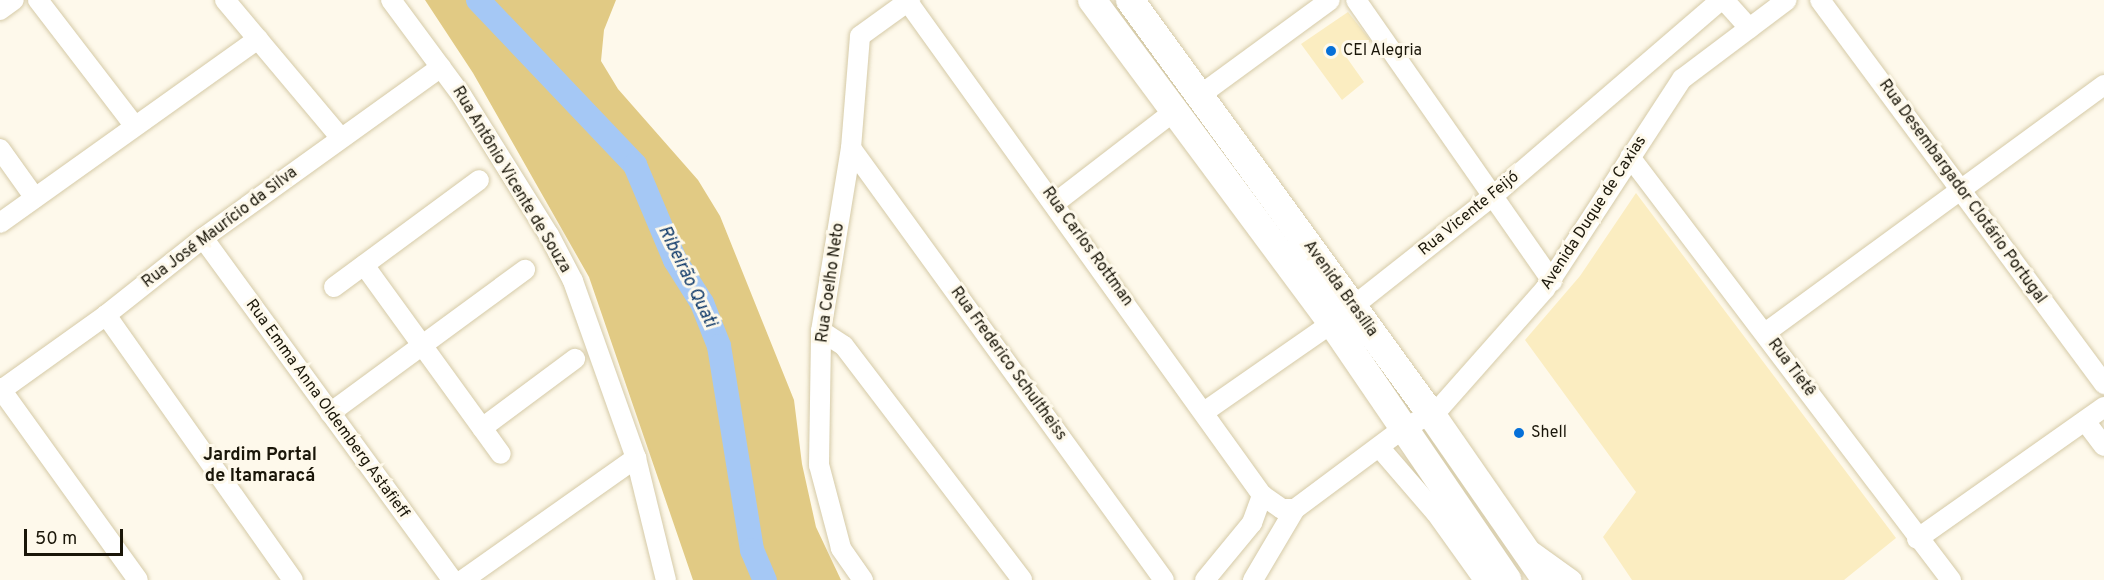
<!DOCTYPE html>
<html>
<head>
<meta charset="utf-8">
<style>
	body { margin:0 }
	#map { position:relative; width:2104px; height:580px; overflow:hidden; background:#fef9eb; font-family:Overpass,sans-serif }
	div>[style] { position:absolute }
	.built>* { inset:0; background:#fbedc1 }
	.forest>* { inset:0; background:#e1ca84 }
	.river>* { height:24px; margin:-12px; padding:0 12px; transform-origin:12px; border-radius:12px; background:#a5c8f5 }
	.roads { filter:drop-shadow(0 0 2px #d5caa7) drop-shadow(0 0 2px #d5caa7) }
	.minor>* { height:20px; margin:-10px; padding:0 10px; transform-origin:10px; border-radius:10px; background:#fff }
	.highway>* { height:28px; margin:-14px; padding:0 14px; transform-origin:14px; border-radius:14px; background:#fff }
	.dots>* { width:16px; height:16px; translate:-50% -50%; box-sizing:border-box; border:3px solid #fef9eb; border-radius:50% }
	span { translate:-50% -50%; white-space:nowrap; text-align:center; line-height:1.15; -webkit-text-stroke:6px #fef9eb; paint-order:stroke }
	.poi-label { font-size:16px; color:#1a1609 }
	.left { translate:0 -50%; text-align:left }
	.street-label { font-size:16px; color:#1a1609 }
	.water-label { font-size:18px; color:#0c3768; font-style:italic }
	.neighbourhood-label { font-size:18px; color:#1a1609; font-weight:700 }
	.scale { position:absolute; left:24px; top:529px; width:99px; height:27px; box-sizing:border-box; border:3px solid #1a1609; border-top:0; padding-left:8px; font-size:18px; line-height:21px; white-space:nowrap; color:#1a1609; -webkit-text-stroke:4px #fef9eb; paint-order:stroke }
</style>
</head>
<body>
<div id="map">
	<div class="built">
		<i style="clip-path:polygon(1348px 12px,1371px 41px,1347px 58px,1364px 82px,1342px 100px,1301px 44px)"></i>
		<i style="clip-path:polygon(1636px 193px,1896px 538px,1844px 580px,1632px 580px,1603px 537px,1636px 492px,1525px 340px,1580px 276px)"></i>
	</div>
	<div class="forest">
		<i style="clip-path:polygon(425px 0,616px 0,604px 30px,601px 61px,618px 89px,698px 180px,720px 216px,794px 400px,802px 464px,816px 527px,841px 580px,693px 580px,589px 277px,473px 73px)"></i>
	</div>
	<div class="river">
		<i style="left:478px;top:0;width:228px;rotate:46.4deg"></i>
		<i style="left:635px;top:165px;width:103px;rotate:67.2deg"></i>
		<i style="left:675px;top:260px;width:51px;rotate:57.9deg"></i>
		<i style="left:702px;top:303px;width:46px;rotate:68.4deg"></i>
		<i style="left:719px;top:346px;width:207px;rotate:80.8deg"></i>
		<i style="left:752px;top:550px;width:33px;rotate:67deg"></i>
	</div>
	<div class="roads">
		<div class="minor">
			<i style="left:38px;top:0;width:158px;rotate:52.5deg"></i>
			<i style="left:225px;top:0;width:180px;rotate:50deg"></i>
			<i style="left:391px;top:0;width:119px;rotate:53.5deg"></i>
			<i style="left:462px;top:96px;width:164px;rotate:58deg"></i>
			<i style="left:549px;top:235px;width:52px;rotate:62.4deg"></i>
			<i style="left:573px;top:281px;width:188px;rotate:70.4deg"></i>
			<i style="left:636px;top:458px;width:126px;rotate:76.2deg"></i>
			<i style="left:1356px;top:0;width:343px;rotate:55.1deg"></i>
			<i style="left:1724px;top:0;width:38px;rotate:48deg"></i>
			<i style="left:1820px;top:0;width:478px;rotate:53.5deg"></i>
			<i style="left:908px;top:2px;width:607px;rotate:54.32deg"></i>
			<i style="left:1262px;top:495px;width:24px;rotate:35deg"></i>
			<i style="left:1282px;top:509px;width:13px"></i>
			<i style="left:0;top:10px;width:17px;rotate:-36deg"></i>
			<i style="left:1199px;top:96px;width:162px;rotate:-36.2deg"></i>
			<i style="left:851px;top:148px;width:533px;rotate:54.08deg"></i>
			<i style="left:0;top:149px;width:60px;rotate:54.5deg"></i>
			<i style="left:1630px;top:157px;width:531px;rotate:52.81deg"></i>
			<i style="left:1055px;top:203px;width:148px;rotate:-37.6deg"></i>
			<i style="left:0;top:223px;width:317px;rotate:-35.5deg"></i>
			<i style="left:203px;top:238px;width:423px;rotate:53.9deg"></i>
			<i style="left:364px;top:265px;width:233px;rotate:54.1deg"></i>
			<i style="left:334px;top:287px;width:180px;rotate:-36.4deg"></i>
			<i style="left:106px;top:315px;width:324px;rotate:54.8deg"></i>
			<i style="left:821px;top:331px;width:27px;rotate:33deg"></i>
			<i style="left:844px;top:346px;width:294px;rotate:52.7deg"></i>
			<i style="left:1765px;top:333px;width:420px;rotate:-36.2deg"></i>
			<i style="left:0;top:388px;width:236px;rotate:54.3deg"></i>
			<i style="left:0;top:391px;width:130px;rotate:-35.6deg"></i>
			<i style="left:106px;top:315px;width:124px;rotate:-38.4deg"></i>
			<i style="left:203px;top:238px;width:293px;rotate:-35.7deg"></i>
			<i style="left:1204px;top:412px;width:156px;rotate:-34.8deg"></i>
			<i style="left:1332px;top:323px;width:205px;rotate:-38.3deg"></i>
			<i style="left:1493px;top:196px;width:301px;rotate:-40.7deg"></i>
			<i style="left:330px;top:413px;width:242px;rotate:-36.3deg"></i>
			<i style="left:2085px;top:421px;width:31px;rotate:53deg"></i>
			<i style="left:482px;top:428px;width:116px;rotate:-36.6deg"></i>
			<i style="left:1379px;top:447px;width:87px;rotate:49.2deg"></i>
			<i style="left:1436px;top:513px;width:82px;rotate:54.4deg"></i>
			<i style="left:1917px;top:539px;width:229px;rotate:-35.2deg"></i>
			<i style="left:1533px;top:552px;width:48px;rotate:35.7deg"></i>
			<i style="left:463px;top:580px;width:212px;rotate:-35.2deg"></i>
			<i style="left:863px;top:580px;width:39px;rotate:-125deg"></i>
			<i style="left:841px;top:548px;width:86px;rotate:-104.8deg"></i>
			<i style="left:819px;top:465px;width:134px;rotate:-89.1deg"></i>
			<i style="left:821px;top:331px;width:185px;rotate:-80.7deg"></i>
			<i style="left:851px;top:148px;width:112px;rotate:-85.4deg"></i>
			<i style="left:860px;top:36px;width:62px;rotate:-35.8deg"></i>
			<i style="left:1205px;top:580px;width:74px;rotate:-50.5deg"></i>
			<i style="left:1252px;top:523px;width:30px;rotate:-70deg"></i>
			<i style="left:1253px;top:580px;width:82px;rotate:-59.4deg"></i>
			<i style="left:1295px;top:509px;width:132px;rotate:-36.7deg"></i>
			<i style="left:1401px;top:430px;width:42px;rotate:-28.4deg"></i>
			<i style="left:1438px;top:410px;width:162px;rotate:-48.5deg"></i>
			<i style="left:1545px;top:289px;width:251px;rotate:-56.9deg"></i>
			<i style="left:1682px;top:79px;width:131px;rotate:-37deg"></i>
		</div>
		<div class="highway">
			<i style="left:1092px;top:0;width:402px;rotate:53.4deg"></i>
			<i style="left:1332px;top:323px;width:311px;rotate:55.7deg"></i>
			<i style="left:1130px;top:0;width:512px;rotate:53.98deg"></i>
			<i style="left:1431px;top:414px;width:202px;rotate:55.3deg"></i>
		</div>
	</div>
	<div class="dots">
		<i style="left:1331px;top:51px;background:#0670d8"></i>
		<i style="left:1519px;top:433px;background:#0670d8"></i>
	</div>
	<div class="poi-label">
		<span class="left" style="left:1343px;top:51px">CEI Alegria</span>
		<span class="left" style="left:1531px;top:433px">Shell</span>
	</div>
	<div class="street-label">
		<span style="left:511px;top:180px;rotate:59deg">Rua Antônio Vicente de Souza</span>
		<span style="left:1962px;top:192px;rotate:54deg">Rua Desembargador Clotário Portugal</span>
		<span style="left:1594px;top:213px;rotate:-57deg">Avenida Duque de Caxias</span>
		<span style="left:1469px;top:214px;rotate:-39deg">Rua Vicente Feijó</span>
		<span style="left:220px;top:228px;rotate:-37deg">Rua José Maurício da Silva</span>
		<span style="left:1087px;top:247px;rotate:54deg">Rua Carlos Rottman</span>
		<span style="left:831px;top:283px;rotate:-82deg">Rua Coelho Neto</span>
		<span style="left:1340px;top:289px;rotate:54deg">Avenida Brasília</span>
		<span style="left:1008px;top:364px;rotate:54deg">Rua Frederico Schultheiss</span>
		<span style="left:1791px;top:368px;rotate:53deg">Rua Tietê</span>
		<span style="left:327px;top:409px;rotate:54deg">Rua Emma Anna Oldemberg Astafieff</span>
	</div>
	<div class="water-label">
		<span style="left:686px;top:277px;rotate:64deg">Ribeirão Quati</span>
	</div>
	<div class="neighbourhood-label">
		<span style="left:260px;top:467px">Jardim Portal<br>de Itamaracá</span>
	</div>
	<div class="scale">50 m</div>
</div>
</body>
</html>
